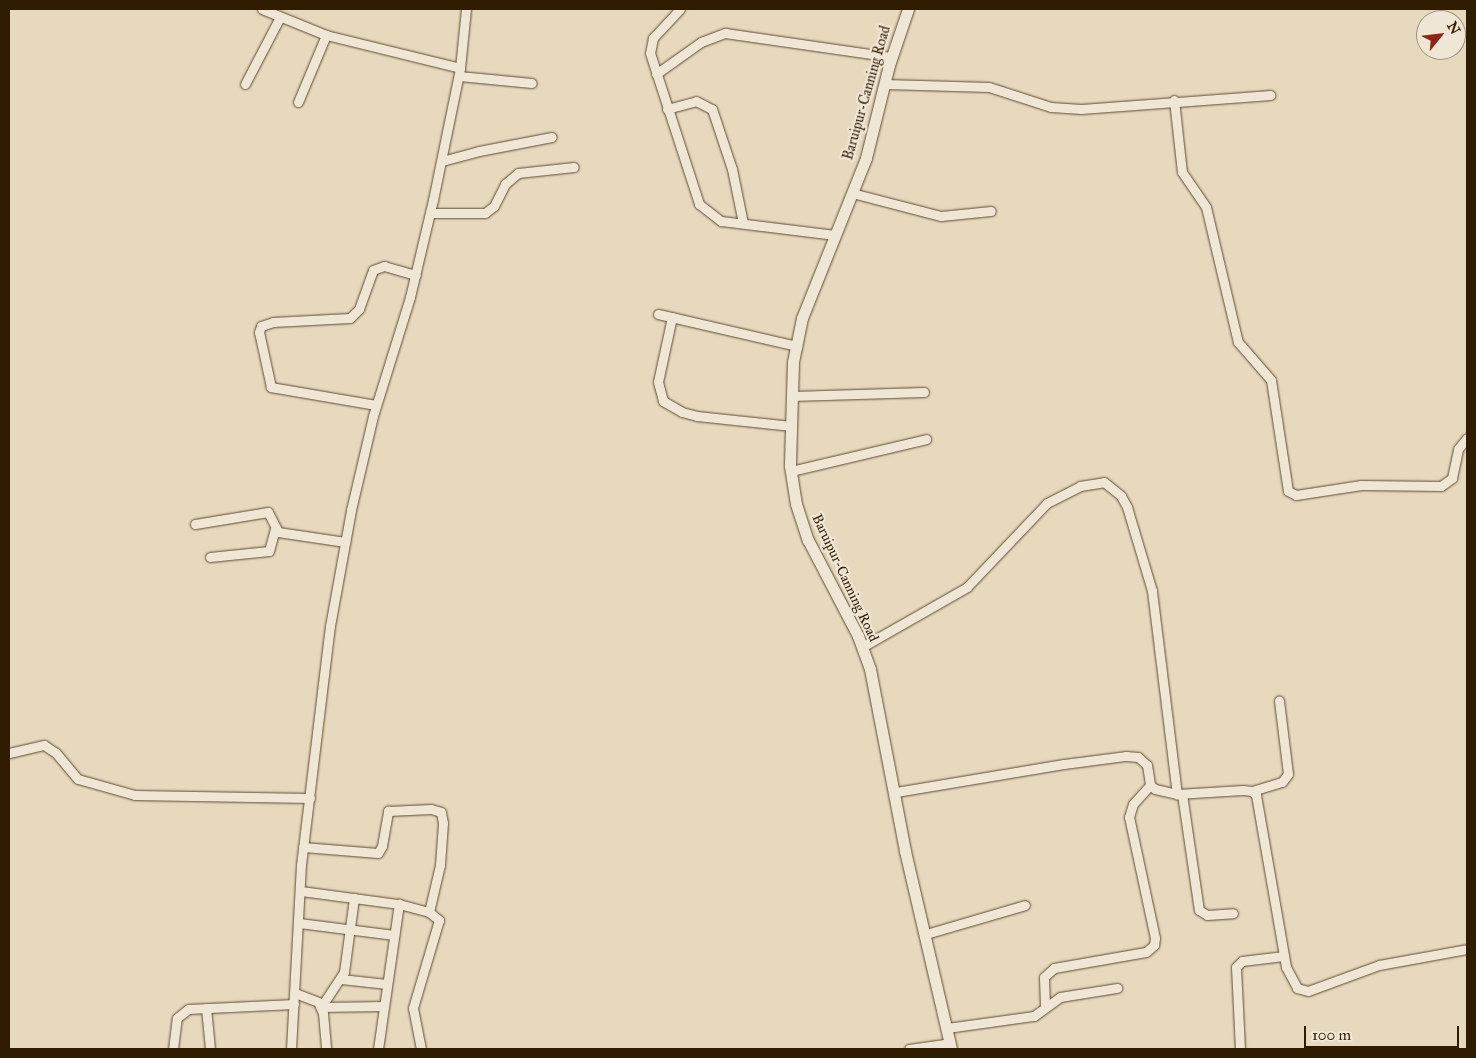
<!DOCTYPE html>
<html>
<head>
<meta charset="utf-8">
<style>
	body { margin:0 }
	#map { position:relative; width:1476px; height:1058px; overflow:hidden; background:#e6d9be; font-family:"IM FELL Great Primer",serif }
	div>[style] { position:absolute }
	.roads { filter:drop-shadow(0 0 1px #5e4b30) drop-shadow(0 0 1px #5e4b30) }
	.minor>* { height:9px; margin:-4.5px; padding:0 4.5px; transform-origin:4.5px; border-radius:4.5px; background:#efe6d5 }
	.secondary>* { height:11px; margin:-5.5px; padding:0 5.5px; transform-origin:5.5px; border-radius:5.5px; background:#efe6d5 }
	span { translate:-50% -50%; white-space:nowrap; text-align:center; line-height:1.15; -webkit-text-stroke:4.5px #efe6d5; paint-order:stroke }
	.street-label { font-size:14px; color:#301c00 }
	.frame { position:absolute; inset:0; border:10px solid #301c00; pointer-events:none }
	.north { position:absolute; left:1416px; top:10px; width:50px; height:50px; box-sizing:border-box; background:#efe6d5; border:1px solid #a39580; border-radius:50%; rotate:61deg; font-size:14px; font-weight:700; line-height:20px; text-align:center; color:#301c00 }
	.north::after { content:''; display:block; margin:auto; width:18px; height:22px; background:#8f2418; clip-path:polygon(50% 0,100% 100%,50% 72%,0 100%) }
	.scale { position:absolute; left:1304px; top:1026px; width:155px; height:22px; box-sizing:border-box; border:2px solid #301c00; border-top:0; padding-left:6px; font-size:15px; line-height:18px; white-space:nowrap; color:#301c00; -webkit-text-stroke:4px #efe6d5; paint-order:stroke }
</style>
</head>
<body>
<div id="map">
	<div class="roads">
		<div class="minor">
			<i style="left:262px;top:9px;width:69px;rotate:22.1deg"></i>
			<i style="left:326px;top:35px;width:138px;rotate:13.8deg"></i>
			<i style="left:680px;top:9px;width:40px;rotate:133deg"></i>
			<i style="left:653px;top:38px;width:15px;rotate:101deg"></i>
			<i style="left:650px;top:53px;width:159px;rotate:72deg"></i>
			<i style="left:699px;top:204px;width:28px;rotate:38deg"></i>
			<i style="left:721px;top:221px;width:115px;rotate:7deg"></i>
			<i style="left:656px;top:74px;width:55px;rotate:-35.4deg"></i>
			<i style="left:701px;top:42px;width:26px;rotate:-21deg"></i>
			<i style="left:725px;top:33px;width:169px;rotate:8.2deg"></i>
			<i style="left:459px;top:76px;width:73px;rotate:5.5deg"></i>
			<i style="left:245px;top:84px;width:76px;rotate:-62.4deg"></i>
			<i style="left:885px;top:84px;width:104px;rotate:1.7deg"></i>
			<i style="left:989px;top:87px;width:65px;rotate:17.9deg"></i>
			<i style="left:1051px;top:107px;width:30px;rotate:4deg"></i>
			<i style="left:1081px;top:109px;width:190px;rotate:-4.2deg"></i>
			<i style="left:1174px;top:100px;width:72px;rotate:83.7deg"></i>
			<i style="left:1182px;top:172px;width:42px;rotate:55.6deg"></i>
			<i style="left:1206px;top:207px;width:139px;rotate:76.7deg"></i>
			<i style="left:1238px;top:342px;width:50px;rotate:49deg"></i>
			<i style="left:1271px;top:380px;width:112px;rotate:81.3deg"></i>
			<i style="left:1288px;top:491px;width:9px;rotate:27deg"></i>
			<i style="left:1296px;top:495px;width:66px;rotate:-8.7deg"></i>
			<i style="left:1361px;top:485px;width:80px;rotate:0.7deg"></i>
			<i style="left:1441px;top:486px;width:14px;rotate:-36deg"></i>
			<i style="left:1452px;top:478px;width:30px;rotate:-78deg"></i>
			<i style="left:1458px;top:449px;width:14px;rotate:-51deg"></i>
			<i style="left:298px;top:102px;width:73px;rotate:-67.3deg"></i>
			<i style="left:667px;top:109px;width:30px;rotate:-15deg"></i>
			<i style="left:696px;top:101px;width:18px;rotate:27deg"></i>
			<i style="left:712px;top:109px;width:63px;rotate:71.6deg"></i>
			<i style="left:732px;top:169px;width:55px;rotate:78.5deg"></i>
			<i style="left:442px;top:161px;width:38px;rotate:-15deg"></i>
			<i style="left:479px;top:151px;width:74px;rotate:-10.9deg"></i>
			<i style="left:852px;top:193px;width:92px;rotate:14.5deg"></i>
			<i style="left:941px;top:216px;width:50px;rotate:-5.7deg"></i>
			<i style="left:430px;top:213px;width:55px"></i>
			<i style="left:485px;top:213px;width:11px;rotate:-38deg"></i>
			<i style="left:494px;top:206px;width:25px;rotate:-63deg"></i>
			<i style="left:505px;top:184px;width:17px;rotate:-40deg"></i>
			<i style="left:518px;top:173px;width:56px;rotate:-6.1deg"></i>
			<i style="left:658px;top:314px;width:143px;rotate:13deg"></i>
			<i style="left:672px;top:317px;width:66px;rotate:102.2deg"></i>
			<i style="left:658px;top:382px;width:20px;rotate:75deg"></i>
			<i style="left:663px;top:401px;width:22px;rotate:30deg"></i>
			<i style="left:682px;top:412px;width:16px;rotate:15deg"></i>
			<i style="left:697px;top:416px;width:95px;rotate:6.1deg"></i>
			<i style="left:792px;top:396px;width:132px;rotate:-1.7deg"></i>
			<i style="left:376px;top:405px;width:107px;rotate:-170.3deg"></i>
			<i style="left:271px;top:387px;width:56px;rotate:-102.3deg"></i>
			<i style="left:259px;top:332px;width:6px;rotate:-72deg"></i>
			<i style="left:261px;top:326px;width:13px;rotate:-18deg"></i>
			<i style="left:273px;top:322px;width:77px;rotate:-3deg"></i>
			<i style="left:350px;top:318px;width:13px;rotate:-45deg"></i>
			<i style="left:359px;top:309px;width:41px;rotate:-70.3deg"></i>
			<i style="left:373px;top:270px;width:12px;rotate:-20deg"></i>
			<i style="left:384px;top:266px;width:33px;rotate:16deg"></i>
			<i style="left:791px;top:471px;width:139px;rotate:-13.3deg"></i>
			<i style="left:195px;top:524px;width:74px;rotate:-9.3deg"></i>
			<i style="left:268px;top:512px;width:22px;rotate:63deg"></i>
			<i style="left:278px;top:532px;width:68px;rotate:8.5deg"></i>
			<i style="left:210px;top:557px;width:59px;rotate:-5.8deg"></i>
			<i style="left:269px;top:551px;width:24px;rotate:-75deg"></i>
			<i style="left:862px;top:647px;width:121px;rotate:-29.7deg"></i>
			<i style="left:967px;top:587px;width:116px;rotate:-46.4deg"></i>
			<i style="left:1047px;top:503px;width:37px;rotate:-27deg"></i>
			<i style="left:1080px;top:486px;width:24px;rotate:-9deg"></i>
			<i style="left:1104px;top:482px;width:22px;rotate:39deg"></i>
			<i style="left:1121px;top:496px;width:13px;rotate:61deg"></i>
			<i style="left:1127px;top:507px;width:88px;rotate:73.4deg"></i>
			<i style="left:1152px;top:591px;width:205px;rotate:83deg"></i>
			<i style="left:9px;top:753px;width:36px;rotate:-13deg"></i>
			<i style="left:44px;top:745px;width:14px;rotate:34deg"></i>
			<i style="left:56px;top:753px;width:34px;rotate:50deg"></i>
			<i style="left:78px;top:779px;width:59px;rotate:15.7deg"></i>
			<i style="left:135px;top:795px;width:175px;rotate:1deg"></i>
			<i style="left:1252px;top:791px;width:31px;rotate:-17deg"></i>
			<i style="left:1282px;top:782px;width:10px;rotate:-53deg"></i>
			<i style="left:1288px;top:774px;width:74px;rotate:-97deg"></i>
			<i style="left:896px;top:792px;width:170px;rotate:-9.5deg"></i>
			<i style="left:1064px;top:764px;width:63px;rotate:-7.4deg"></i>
			<i style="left:1126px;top:756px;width:12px;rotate:5deg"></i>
			<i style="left:1138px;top:757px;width:12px;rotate:42deg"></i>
			<i style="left:1147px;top:765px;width:20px;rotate:81deg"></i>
			<i style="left:1150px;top:785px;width:6px;rotate:39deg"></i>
			<i style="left:1155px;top:789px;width:23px;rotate:13deg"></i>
			<i style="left:1177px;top:794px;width:66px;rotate:-3.5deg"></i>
			<i style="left:1243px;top:790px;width:9px;rotate:6deg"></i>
			<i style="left:1252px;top:791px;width:6px;rotate:45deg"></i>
			<i style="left:1256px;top:795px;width:175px;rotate:80.1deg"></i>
			<i style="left:1286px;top:967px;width:24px;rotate:62deg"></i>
			<i style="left:1297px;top:988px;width:11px;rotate:15deg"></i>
			<i style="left:1308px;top:991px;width:76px;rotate:-20.1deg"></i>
			<i style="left:1379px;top:965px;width:89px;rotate:-10.3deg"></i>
			<i style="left:1182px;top:794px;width:117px;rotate:81.7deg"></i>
			<i style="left:1199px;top:910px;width:9px;rotate:32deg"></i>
			<i style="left:1207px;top:915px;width:26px;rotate:-4deg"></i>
			<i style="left:303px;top:847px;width:75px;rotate:4.6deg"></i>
			<i style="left:378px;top:853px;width:8px;rotate:-60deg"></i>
			<i style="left:382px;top:846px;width:36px;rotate:-80deg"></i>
			<i style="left:388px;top:811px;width:43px;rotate:-2.7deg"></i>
			<i style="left:431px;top:809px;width:10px;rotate:17deg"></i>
			<i style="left:441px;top:812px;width:11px;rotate:80deg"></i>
			<i style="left:443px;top:823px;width:42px;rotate:94.1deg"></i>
			<i style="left:440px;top:865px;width:48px;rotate:103.2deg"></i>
			<i style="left:301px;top:891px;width:99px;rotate:7.6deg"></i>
			<i style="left:399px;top:904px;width:31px;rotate:15deg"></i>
			<i style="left:429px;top:912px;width:13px;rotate:39deg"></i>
			<i style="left:439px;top:920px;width:92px;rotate:106.5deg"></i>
			<i style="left:413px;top:1008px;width:42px;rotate:79deg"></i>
			<i style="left:299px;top:923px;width:96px;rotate:7.2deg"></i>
			<i style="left:926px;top:934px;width:103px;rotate:-16.3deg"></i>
			<i style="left:341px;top:979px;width:46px;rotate:6.2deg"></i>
			<i style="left:295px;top:993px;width:25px;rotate:21deg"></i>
			<i style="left:318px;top:1002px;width:12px;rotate:66deg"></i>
			<i style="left:323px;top:1013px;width:36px;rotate:85deg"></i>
			<i style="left:1045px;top:1006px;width:29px;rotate:-92deg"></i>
			<i style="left:1044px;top:977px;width:13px;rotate:-42deg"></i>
			<i style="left:1054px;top:968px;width:93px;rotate:-9.9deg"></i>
			<i style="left:1146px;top:952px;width:11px;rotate:-41deg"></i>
			<i style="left:1154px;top:945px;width:7px;rotate:-82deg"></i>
			<i style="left:1155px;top:938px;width:124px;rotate:-102.1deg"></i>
			<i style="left:1129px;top:817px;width:14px;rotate:-73deg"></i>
			<i style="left:1133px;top:804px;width:25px;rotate:-48deg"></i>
			<i style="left:321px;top:1007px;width:42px;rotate:-56.7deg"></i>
			<i style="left:344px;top:972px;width:75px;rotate:-82.3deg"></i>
			<i style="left:321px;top:1007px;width:63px;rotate:-0.9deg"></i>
			<i style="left:206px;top:1008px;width:41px;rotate:84.4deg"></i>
			<i style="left:947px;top:1028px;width:88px;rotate:-7.9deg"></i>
			<i style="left:1034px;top:1016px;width:32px;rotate:-36deg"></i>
			<i style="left:1060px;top:997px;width:58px;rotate:-9deg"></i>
			<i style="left:173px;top:1049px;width:31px;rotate:-83deg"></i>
			<i style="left:177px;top:1018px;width:14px;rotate:-39deg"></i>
			<i style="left:188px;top:1009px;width:106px;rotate:-2.7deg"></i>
			<i style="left:291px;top:1049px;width:184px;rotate:-86.9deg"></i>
			<i style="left:301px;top:865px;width:241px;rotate:-83.1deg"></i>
			<i style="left:330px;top:626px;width:118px;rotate:-79.7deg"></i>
			<i style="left:351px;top:510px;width:97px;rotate:-76.8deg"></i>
			<i style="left:373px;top:416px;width:125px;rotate:-72.7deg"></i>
			<i style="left:410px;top:297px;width:100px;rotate:-76.7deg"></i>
			<i style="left:433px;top:200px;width:135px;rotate:-78.4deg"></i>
			<i style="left:460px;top:68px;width:59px;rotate:-84.2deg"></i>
			<i style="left:378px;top:1049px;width:147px;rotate:-81.8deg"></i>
			<i style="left:909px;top:1049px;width:41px;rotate:-8.3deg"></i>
			<i style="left:1240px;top:1049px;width:82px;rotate:-92.8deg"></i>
			<i style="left:1236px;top:967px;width:8px;rotate:-45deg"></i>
			<i style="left:1242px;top:961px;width:42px;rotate:-6.8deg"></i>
		</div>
		<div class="secondary">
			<i style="left:908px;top:9px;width:59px;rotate:108.7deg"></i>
			<i style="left:889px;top:65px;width:96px;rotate:103.9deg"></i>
			<i style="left:866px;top:158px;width:172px;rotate:111.8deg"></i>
			<i style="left:802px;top:318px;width:45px;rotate:101.6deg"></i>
			<i style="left:793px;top:362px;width:104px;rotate:91.7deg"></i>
			<i style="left:790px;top:466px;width:38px;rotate:81deg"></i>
			<i style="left:796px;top:504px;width:38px;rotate:72deg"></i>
			<i style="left:808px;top:540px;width:108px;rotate:62.5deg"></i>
			<i style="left:858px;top:636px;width:35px;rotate:70deg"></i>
			<i style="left:870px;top:669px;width:185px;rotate:79.1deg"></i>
			<i style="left:905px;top:851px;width:203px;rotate:76.9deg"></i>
		</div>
	</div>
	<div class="street-label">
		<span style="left:867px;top:93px;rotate:-74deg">Baruipur-Canning Road</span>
		<span style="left:845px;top:578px;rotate:65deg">Baruipur-Canning Road</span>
	</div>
	<div class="frame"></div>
	<div class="north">N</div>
	<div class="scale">100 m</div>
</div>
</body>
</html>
